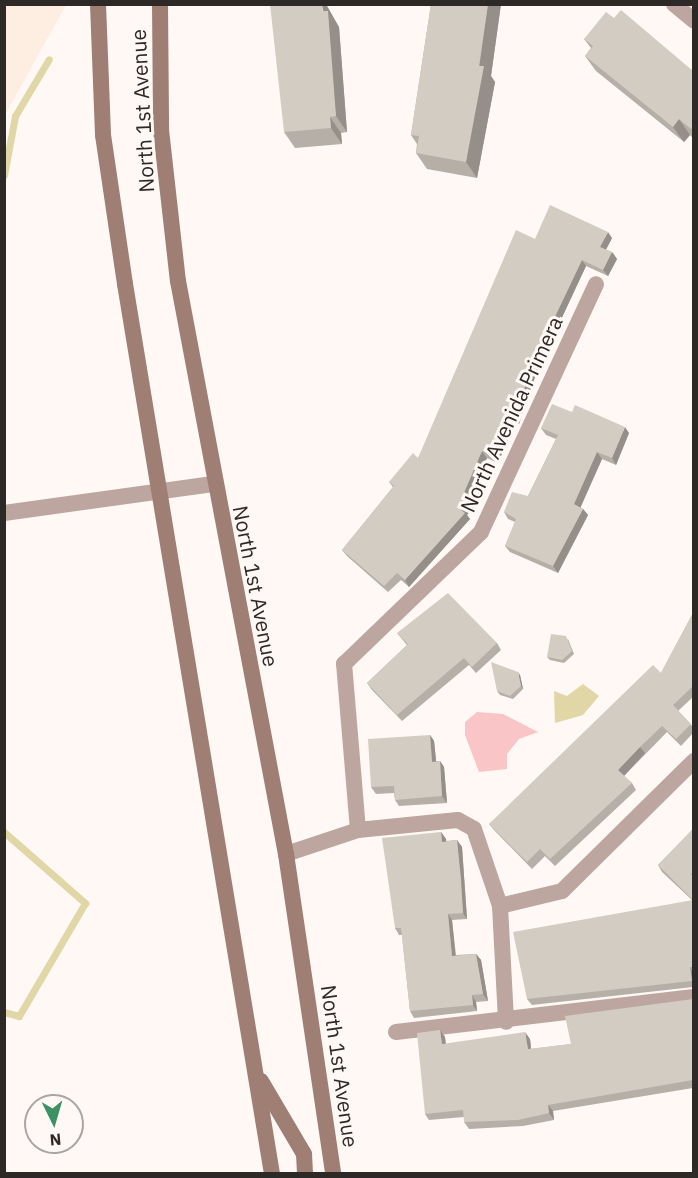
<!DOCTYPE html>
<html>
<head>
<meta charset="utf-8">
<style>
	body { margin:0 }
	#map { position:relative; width:698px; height:1178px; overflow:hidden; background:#fff8f4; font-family:"IBM Plex Sans",sans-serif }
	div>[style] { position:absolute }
	.built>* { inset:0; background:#feede1 }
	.green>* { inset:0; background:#f9c5c6 }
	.water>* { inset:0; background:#e0d6a6 }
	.stream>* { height:7px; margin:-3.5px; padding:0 3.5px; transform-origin:3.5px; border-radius:3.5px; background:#e0d6a6 }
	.minor>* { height:16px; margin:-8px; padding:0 8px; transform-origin:8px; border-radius:8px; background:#bda69f }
	.secondary>* { height:16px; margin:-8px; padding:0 8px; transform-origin:8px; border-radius:8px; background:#9f7e74 }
	.wall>* { inset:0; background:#b5afa8 }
	.shaded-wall>* { inset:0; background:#948f88 }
	.building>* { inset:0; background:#d3ccc3 }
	span { translate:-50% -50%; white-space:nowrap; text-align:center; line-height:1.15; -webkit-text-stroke:6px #fff8f4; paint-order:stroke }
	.street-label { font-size:21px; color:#2d2926 }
	.frame { position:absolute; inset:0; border:6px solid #2d2926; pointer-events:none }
	.north { position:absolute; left:24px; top:1094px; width:60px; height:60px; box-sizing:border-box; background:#fff8f4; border:2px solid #aba5a2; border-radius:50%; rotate:175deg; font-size:16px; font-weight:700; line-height:24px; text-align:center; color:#2d2926 }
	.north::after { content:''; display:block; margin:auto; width:21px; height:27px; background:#3c9265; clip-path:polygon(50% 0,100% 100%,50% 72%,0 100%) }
</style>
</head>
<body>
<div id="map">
	<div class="built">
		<i style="clip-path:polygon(5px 4px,66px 5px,5px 115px,4px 5px)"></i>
	</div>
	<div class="green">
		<i style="clip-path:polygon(477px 712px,503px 714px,538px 732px,519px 739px,507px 754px,507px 769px,479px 772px,465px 735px,465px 722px)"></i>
	</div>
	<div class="water">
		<i style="clip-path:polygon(583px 684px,599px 696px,583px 715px,555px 723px,554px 691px,567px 696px)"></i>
	</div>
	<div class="stream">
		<i style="left:4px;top:175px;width:60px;rotate:-79.4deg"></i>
		<i style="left:15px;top:116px;width:66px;rotate:-59.2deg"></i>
		<i style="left:4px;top:832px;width:108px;rotate:41.2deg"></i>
		<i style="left:85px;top:903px;width:131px;rotate:120.3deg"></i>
		<i style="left:19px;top:1016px;width:16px;rotate:-165deg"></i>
	</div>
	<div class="minor">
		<i style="left:674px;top:4px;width:26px;rotate:40deg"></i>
		<i style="left:4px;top:513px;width:211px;rotate:-7.9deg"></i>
		<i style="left:358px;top:830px;width:167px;rotate:-94.8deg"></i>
		<i style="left:344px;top:664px;width:190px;rotate:-43.9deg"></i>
		<i style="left:481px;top:532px;width:273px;rotate:-65.1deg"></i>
		<i style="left:286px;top:854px;width:76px;rotate:-18.4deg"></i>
		<i style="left:358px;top:830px;width:100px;rotate:-5.7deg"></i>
		<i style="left:458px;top:820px;width:18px;rotate:29deg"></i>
		<i style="left:474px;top:829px;width:81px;rotate:71.3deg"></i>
		<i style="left:500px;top:906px;width:116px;rotate:87deg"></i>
		<i style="left:500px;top:906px;width:64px;rotate:-13.6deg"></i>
		<i style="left:562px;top:891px;width:185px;rotate:-44.6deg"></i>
		<i style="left:396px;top:1032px;width:300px;rotate:-6.7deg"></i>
	</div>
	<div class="secondary">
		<i style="left:98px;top:4px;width:131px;rotate:87.8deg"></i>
		<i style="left:103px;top:135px;width:151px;rotate:81.6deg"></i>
		<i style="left:125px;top:284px;width:902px;rotate:80.62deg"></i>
		<i style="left:160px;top:4px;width:126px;rotate:89.5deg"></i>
		<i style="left:161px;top:130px;width:152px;rotate:83.6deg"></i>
		<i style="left:178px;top:281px;width:583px;rotate:79.33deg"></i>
		<i style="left:286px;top:854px;width:323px;rotate:81.6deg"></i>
		<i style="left:261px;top:1081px;width:85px;rotate:59.5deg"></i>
		<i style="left:304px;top:1154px;width:20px;rotate:87deg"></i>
	</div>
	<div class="wall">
		<i style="clip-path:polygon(431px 4px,501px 4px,491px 76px,495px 82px,477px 178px,427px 169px,416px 153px,417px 144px,411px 135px)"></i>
		<i style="clip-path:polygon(332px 14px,332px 17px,339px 27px,347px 132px,341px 133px,342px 144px,295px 148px,284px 132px)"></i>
		<i style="clip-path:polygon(614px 18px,693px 71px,693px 138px,690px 135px,684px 142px,596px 71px,585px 56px,591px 48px,584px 39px)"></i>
		<i style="clip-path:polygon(612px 238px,606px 250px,612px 252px,617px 259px,608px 276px,586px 266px,537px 371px,519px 424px,515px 423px,498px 463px,487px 458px,469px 499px,474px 506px,467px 515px,470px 519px,409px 587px,401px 580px,388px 592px,347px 556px,342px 550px,393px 487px,389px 482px,418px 458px,535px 239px)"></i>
		<i style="clip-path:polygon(572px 412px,629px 433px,616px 465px,602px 459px,580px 507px,583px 509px,588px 515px,558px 573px,510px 552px,505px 546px,515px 522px,508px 519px,504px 512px,528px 496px,556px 439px,546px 435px,541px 428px)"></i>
		<i style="clip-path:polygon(693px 613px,693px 697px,678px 711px,693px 727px,693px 733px,681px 746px,667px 732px,624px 776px,632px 783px,636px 790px,555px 866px,545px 856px,532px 869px,494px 830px,489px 824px,661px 673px)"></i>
		<i style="clip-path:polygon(397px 633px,497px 643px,501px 650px,476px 673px,469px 665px,402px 721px,372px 690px,367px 683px,407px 645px)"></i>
		<i style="clip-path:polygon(568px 639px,574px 654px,564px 663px,550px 660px,547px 657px)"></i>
		<i style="clip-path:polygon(520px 675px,523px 689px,513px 699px,500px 695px,497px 691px)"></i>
		<i style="clip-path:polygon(430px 735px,434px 741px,436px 761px,440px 761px,444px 767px,447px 803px,399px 806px,395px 800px,394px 793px,376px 794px,371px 787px)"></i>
		<i style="clip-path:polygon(693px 829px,693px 987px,532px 1005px,527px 999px,692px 900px,662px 872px,658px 865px)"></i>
		<i style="clip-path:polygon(441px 832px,446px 839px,446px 841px,457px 840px,462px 847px,467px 919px,452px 920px,456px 955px,476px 954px,481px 960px,488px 1001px,476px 1002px,477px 1011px,414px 1018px,410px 1011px,402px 935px,399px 935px,395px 928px)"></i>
		<i style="clip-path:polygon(693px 999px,693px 1088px,553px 1111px,554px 1120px,523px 1126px,469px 1129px,464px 1122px,464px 1117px,429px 1120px,425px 1114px,440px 1030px,445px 1037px,446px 1044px,530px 1039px,531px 1049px,571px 1044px)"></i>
	</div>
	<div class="shaded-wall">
		<i style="clip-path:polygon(322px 4px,326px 4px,339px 27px,347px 132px,336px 116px)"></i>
		<i style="clip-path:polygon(488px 4px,501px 4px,491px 76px,495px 82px,477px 178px,466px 162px)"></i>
		<i style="clip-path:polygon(330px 117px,341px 133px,342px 144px,331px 128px)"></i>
		<i style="clip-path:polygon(679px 119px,690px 135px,684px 142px,673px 127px)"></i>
		<i style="clip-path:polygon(608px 232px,612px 238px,604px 253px,600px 247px)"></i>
		<i style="clip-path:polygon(612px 252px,617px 259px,608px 276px,603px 270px)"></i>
		<i style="clip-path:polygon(582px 260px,586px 266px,537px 371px,519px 424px,515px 418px,532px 365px)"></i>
		<i style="clip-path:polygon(511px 416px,515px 423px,498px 463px,494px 456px)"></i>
		<i style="clip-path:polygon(625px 427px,629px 433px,616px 465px,612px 458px)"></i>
		<i style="clip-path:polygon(482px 451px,487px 458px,468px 501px,463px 495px)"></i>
		<i style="clip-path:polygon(597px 452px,602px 459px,579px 511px,574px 504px)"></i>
		<i style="clip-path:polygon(469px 500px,474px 506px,467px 515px,470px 519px,409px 587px,405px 580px)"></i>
		<i style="clip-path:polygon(583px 509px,588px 515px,558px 573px,553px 566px)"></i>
		<i style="clip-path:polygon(518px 672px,520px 675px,523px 689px,521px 686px)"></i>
		<i style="clip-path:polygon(430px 735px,434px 741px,437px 769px,432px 762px)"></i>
		<i style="clip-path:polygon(640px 747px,645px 753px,623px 777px,618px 770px)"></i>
		<i style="clip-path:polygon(440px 761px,444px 767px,447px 803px,442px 796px)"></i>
		<i style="clip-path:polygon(441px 832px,446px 839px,447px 848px,442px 842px)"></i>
		<i style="clip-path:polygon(457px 840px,462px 847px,467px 919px,463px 913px)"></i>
		<i style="clip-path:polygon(448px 914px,452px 920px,456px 962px,452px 956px)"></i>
		<i style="clip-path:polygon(476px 954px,481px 960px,488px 1001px,483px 994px)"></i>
		<i style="clip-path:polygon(690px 967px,693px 973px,693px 982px,692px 981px)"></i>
		<i style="clip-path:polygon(472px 995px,476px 1002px,477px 1011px,473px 1005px)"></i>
		<i style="clip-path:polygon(440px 1030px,445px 1037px,446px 1051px,442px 1044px)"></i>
		<i style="clip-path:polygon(525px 1032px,530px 1039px,532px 1056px,528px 1049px)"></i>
		<i style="clip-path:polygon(548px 1105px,553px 1111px,554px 1120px,549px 1113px)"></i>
	</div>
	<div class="building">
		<i style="clip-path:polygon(270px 4px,322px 4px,322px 11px,328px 11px,336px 116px,330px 117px,331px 128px,284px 132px)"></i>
		<i style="clip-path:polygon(431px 4px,488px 4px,479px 66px,484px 66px,466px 162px,416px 153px,419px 136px,411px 135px)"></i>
		<i style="clip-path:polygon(621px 10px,693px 71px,693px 127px,691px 129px,679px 119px,673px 127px,585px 56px,593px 46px,584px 39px,606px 12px,614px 18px)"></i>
		<i style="clip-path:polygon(550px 205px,608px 232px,600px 247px,612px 252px,603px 270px,582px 260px,532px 365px,515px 418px,511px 416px,494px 456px,482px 451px,463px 495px,469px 500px,461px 510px,465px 513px,405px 580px,397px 573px,384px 586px,342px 550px,394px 486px,389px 482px,413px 453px,418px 458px,516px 230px,535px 239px)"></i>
		<i style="clip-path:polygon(552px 404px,572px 412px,575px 405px,625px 427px,612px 458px,597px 452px,574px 504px,583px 509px,553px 566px,505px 546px,516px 519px,504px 512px,512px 492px,528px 496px,558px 435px,541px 428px)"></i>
		<i style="clip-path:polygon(448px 593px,497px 643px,472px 667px,464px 658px,397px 715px,367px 683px,408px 644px,397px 633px)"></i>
		<i style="clip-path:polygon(693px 613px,693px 686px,673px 705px,691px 724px,676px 739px,662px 726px,640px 747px,618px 770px,632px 783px,550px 859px,540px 849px,527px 862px,489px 824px,653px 665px,661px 673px)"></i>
		<i style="clip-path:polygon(551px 634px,566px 636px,572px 651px,562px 660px,547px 657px)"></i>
		<i style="clip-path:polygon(491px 662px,518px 672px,521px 686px,510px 696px,497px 691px)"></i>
		<i style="clip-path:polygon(430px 735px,432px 762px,440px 761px,442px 796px,395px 800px,394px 786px,371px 787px,368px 739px)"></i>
		<i style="clip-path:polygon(693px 829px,693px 872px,690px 875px,693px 875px,693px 900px,658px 865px)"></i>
		<i style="clip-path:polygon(441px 832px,442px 842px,457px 840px,461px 879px,463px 913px,448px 914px,452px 956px,476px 954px,483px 994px,472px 995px,473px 1005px,410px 1011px,401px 928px,395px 928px,382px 838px)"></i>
		<i style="clip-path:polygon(693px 900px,693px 967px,690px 967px,692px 981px,527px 999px,513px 932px)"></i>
		<i style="clip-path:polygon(693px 999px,693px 1080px,548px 1105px,549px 1113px,518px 1120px,464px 1122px,463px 1110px,425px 1114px,417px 1033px,440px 1030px,442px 1044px,525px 1032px,528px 1049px,571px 1044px,565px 1016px)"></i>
	</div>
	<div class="street-label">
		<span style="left:142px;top:111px;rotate:-93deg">North 1st Avenue</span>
		<span style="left:511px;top:414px;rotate:-65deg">North Avenida Primera</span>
		<span style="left:256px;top:586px;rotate:79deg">North 1st Avenue</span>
		<span style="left:340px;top:1066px;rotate:82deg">North 1st Avenue</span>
	</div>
	<div class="frame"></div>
	<div class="north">N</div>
</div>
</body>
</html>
